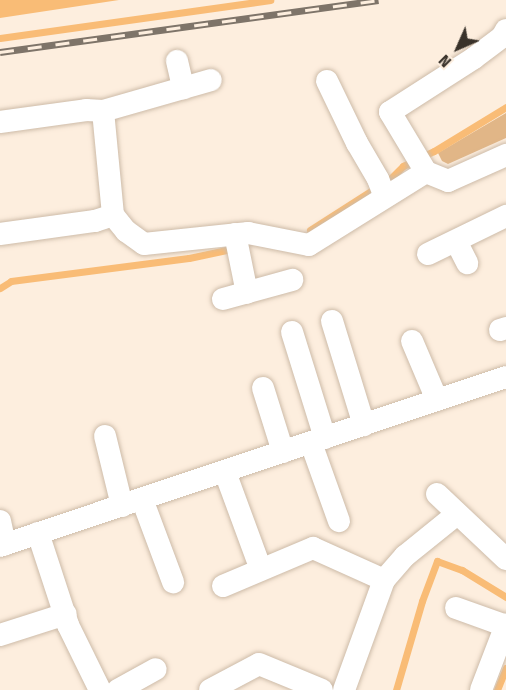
<!DOCTYPE html>
<html>
<head>
<meta charset="utf-8">
<style>
	body { margin:0 }
	#map { position:relative; width:506px; height:690px; overflow:hidden; background:#fdeede; font-family:"Fira Sans Condensed",sans-serif }
	div>[style] { position:absolute }
	.green>* { inset:0; background:#e1b687 }
	.water>* { inset:0; background:#f9bc76 }
	.stream>* { height:7px; margin:-3.5px; padding:0 3.5px; transform-origin:3.5px; border-radius:3.5px; background:#f9bc76 }
	.roads { filter:drop-shadow(0 0 2px #cdbba8) drop-shadow(0 0 2px #cdbba8) }
	.minor>* { height:22px; margin:-11px; padding:0 11px; transform-origin:11px; border-radius:11px; background:#fff }
	.rail>* { height:7px; margin-top:-3.5px; transform-origin:0; background:repeating-linear-gradient(90deg,#fdeede 0 14px,#7e7469 0 28px); box-sizing:border-box; border-block:2px solid #7e7469 }
	span { translate:-50% -50%; white-space:nowrap; text-align:center; line-height:1.15; -webkit-text-stroke:5px #fdeede; paint-order:stroke }
	.north { position:absolute; left:428px; top:18px; width:60px; height:60px; -webkit-text-stroke:4px #fdeede; paint-order:stroke; rotate:225deg; font-size:16px; font-weight:700; line-height:24px; text-align:center; color:#39322a }
	.north::after { content:''; display:block; margin:auto; width:21px; height:27px; background:#39322a; clip-path:polygon(50% 0,100% 100%,50% 72%,0 100%) }
</style>
</head>
<body>
<div id="map">
	<div class="green">
		<i style="clip-path:polygon(506px 113px,506px 138px,448px 164px,442px 161px,438px 153px)"></i>
	</div>
	<div class="water">
		<i style="clip-path:polygon(0 0,119px 0,0 18px)"></i>
	</div>
	<div class="stream">
		<i style="left:0;top:38px;width:273px;rotate:-8deg"></i>
		<i style="left:310px;top:230px;width:96px;rotate:-32.7deg"></i>
		<i style="left:391px;top:178px;width:17px;rotate:-45deg"></i>
		<i style="left:403px;top:166px;width:34px;rotate:-26deg"></i>
		<i style="left:434px;top:151px;width:84px;rotate:-31.4deg"></i>
		<i style="left:0;top:288px;width:13px;rotate:-32deg"></i>
		<i style="left:11px;top:281px;width:179px;rotate:-7.4deg"></i>
		<i style="left:189px;top:258px;width:48px;rotate:-12deg"></i>
		<i style="left:396px;top:690px;width:93px;rotate:-73.7deg"></i>
		<i style="left:422px;top:601px;width:43px;rotate:-69.4deg"></i>
		<i style="left:437px;top:561px;width:27px;rotate:20deg"></i>
		<i style="left:462px;top:570px;width:52px;rotate:31.5deg"></i>
		<i style="left:497px;top:690px;width:24px;rotate:-68deg"></i>
	</div>
	<div class="roads">
		<div class="minor">
			<i style="left:177px;top:61px;width:28px;rotate:77deg"></i>
			<i style="left:327px;top:81px;width:69px;rotate:64.2deg"></i>
			<i style="left:357px;top:143px;width:42px;rotate:59.7deg"></i>
			<i style="left:378px;top:179px;width:19px;rotate:69deg"></i>
			<i style="left:103px;top:111px;width:104px;rotate:84.5deg"></i>
			<i style="left:0;top:122px;width:87px;rotate:-7.9deg"></i>
			<i style="left:86px;top:110px;width:17px;rotate:3deg"></i>
			<i style="left:103px;top:111px;width:112px;rotate:-16deg"></i>
			<i style="left:426px;top:172px;width:70px;rotate:-121deg"></i>
			<i style="left:390px;top:112px;width:100px;rotate:-32.7deg"></i>
			<i style="left:474px;top:58px;width:35px;rotate:-37deg"></i>
			<i style="left:502px;top:37px;width:8px;rotate:-60deg"></i>
			<i style="left:0;top:234px;width:96px;rotate:-7.8deg"></i>
			<i style="left:95px;top:221px;width:19px;rotate:-18deg"></i>
			<i style="left:113px;top:215px;width:21px;rotate:51deg"></i>
			<i style="left:126px;top:231px;width:22px;rotate:36deg"></i>
			<i style="left:144px;top:244px;width:105px;rotate:-6deg"></i>
			<i style="left:248px;top:233px;width:62px;rotate:11.1deg"></i>
			<i style="left:309px;top:245px;width:138px;rotate:-32deg"></i>
			<i style="left:426px;top:172px;width:24px;rotate:22deg"></i>
			<i style="left:448px;top:181px;width:64px;rotate:-24.1deg"></i>
			<i style="left:235px;top:234px;width:60px;rotate:78.5deg"></i>
			<i style="left:456px;top:241px;width:25px;rotate:63deg"></i>
			<i style="left:428px;top:254px;width:87px;rotate:-26deg"></i>
			<i style="left:223px;top:299px;width:72px;rotate:-15.4deg"></i>
			<i style="left:332px;top:321px;width:109px;rotate:72.9deg"></i>
			<i style="left:500px;top:330px;width:6px;rotate:-18deg"></i>
			<i style="left:292px;top:332px;width:111px;rotate:72.7deg"></i>
			<i style="left:412px;top:341px;width:64px;rotate:67deg"></i>
			<i style="left:263px;top:388px;width:67px;rotate:72.6deg"></i>
			<i style="left:105px;top:436px;width:72px;rotate:76.3deg"></i>
			<i style="left:311px;top:443px;width:83px;rotate:70.3deg"></i>
			<i style="left:225px;top:472px;width:93px;rotate:69.8deg"></i>
			<i style="left:437px;top:494px;width:95px;rotate:43.3deg"></i>
			<i style="left:142px;top:499px;width:89px;rotate:69.5deg"></i>
			<i style="left:0;top:521px;width:24px;rotate:78deg"></i>
			<i style="left:38px;top:533px;width:97px;rotate:71.9deg"></i>
			<i style="left:68px;top:625px;width:72px;rotate:63.8deg"></i>
			<i style="left:0;top:546px;width:533px;rotate:-18.47deg"></i>
			<i style="left:223px;top:586px;width:98px;rotate:-22.9deg"></i>
			<i style="left:313px;top:548px;width:78px;rotate:24.3deg"></i>
			<i style="left:456px;top:608px;width:53px;rotate:19.8deg"></i>
			<i style="left:0;top:635px;width:69px;rotate:-17.7deg"></i>
			<i style="left:118px;top:690px;width:43px;rotate:-28.9deg"></i>
			<i style="left:210px;top:690px;width:55px;rotate:-28deg"></i>
			<i style="left:259px;top:664px;width:68px;rotate:22.4deg"></i>
			<i style="left:344px;top:690px;width:117px;rotate:-70deg"></i>
			<i style="left:384px;top:580px;width:32px;rotate:-49deg"></i>
			<i style="left:405px;top:556px;width:67px;rotate:-38.9deg"></i>
			<i style="left:481px;top:690px;width:70px;rotate:-69deg"></i>
		</div>
	</div>
	<div class="rail">
		<i style="left:0;top:52px;width:382px;rotate:-7.8deg"></i>
	</div>
	<div class="north">N</div>
</div>
</body>
</html>
